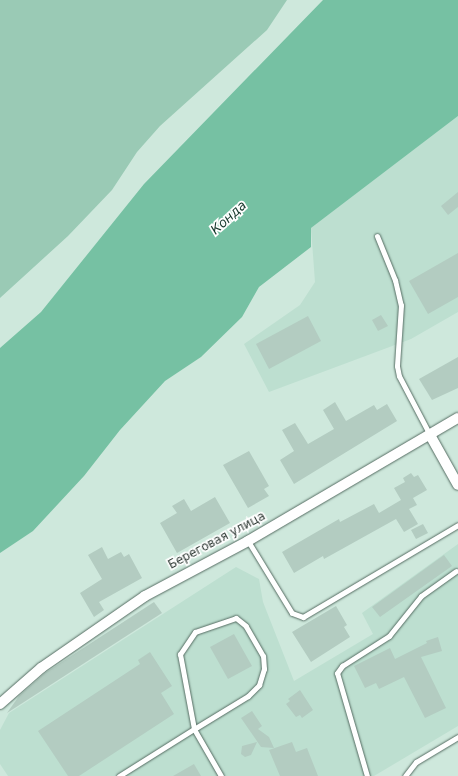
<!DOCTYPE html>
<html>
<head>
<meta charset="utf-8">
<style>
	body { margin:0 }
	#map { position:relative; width:458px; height:776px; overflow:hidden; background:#cee8dc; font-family:"DejaVu Sans",sans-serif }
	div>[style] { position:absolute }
	.built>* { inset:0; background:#bddfd0 }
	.green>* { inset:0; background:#9acab5 }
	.water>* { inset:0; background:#76c1a3 }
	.building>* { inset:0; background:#b3ccc1 }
	.roads { filter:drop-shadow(0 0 1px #556c62) drop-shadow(0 0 1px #556c62) }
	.service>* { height:5px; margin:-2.5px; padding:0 2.5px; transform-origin:2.5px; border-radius:2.5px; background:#fff }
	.minor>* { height:10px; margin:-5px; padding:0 5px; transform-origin:5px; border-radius:5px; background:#fff }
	span { translate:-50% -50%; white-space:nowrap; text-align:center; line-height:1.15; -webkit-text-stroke:3.5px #fff; paint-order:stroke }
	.street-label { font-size:12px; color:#2f3a35 }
	.water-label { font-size:13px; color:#16382c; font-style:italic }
</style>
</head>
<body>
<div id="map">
	<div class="built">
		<i style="clip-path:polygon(458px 116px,458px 312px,411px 339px,269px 392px,244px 344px,300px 305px,315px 282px,311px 228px)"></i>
		<i style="clip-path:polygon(458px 544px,458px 726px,374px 776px,8px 776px,0 764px,0 730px,9px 713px,236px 567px,259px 579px,263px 602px,294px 681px,373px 634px,362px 613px)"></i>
	</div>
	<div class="green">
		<i style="clip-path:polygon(0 0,287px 0,267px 30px,160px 126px,137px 152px,112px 190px,68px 236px,0 298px)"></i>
	</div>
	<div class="water">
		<i style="clip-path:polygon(323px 0,458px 0,458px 116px,311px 228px,311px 247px,259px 287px,242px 317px,201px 357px,165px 381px,120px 430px,84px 476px,33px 531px,0 553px,0 348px,41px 312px,144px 184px)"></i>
	</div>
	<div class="building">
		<i style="clip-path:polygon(458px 192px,458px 207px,448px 215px,441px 206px)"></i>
		<i style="clip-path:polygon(458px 253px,458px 297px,428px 314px,409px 281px)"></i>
		<i style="clip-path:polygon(381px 315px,388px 326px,378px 331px,372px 320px)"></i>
		<i style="clip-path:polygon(308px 316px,321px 341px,269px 369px,256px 344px)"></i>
		<i style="clip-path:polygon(458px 357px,458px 388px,432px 400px,419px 379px)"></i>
		<i style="clip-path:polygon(335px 402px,346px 421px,374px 405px,377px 410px,387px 404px,397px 421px,294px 484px,280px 460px,294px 451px,282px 430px,295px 423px,308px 444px,334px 429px,323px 410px)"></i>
		<i style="clip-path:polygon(249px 451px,269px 486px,264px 489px,269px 496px,248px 508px,223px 465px)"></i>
		<i style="clip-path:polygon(411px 473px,414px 477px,418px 475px,427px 490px,413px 498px,417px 505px,409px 509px,418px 524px,404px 532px,396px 519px,324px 559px,323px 556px,294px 573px,282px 552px,339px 519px,340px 522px,374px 504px,379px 513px,401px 500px,394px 488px,405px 482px,403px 478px)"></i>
		<i style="clip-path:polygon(215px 497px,230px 523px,177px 553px,160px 523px,177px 513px,172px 506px,184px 499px,191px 511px)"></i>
		<i style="clip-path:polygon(423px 524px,428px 533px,416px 539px,411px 530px)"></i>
		<i style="clip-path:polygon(102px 547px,108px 559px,121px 552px,124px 557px,129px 554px,142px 578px,99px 602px,104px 610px,94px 617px,80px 593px,102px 579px,88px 555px)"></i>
		<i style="clip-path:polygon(444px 555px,452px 566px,380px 617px,372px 607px)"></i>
		<i style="clip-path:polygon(154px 602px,162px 613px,7px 713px,19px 696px,45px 673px)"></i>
		<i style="clip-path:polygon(336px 606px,347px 625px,344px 627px,350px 637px,311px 662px,292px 632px)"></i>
		<i style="clip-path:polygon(234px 634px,252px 666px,228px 679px,210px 647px)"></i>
		<i style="clip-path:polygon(438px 637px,442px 651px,421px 657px,446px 708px,425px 718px,404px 677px,379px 689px,376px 683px,365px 688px,354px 666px,390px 648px,395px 659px,427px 643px,426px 641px)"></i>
		<i style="clip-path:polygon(150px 652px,172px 686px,161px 693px,174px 714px,79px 776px,68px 776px,38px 731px,140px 664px,138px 660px)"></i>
		<i style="clip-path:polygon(300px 690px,313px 710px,302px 718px,300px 715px,296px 717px,286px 704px,290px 701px,288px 699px)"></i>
		<i style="clip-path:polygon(252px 711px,262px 726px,258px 729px,269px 737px,274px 748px,261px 747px,241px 718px)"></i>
		<i style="clip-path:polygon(257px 742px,251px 755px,245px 757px,241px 754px,242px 746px)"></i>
		<i style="clip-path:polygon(292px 742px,296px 752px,307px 748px,318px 776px,280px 776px,269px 750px)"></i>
		<i style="clip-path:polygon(194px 764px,201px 776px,173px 776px)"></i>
	</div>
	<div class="roads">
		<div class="service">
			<i style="left:377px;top:236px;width:48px;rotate:67.8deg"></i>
			<i style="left:395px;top:280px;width:26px;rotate:77deg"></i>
			<i style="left:401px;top:305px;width:61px;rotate:93.8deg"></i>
			<i style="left:397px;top:366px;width:10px;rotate:79deg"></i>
			<i style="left:399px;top:376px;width:67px;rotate:62.3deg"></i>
			<i style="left:248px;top:541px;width:84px;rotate:58.6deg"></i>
			<i style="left:292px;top:613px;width:12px;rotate:20deg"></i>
			<i style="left:303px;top:617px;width:180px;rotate:-30.7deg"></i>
			<i style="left:119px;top:776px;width:89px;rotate:-32.1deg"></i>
			<i style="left:194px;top:729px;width:63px;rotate:-31.4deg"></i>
			<i style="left:248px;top:696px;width:16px;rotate:-45deg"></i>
			<i style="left:259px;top:685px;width:17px;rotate:-73deg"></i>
			<i style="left:264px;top:669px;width:13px;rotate:-94deg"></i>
			<i style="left:263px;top:656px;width:34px;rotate:-120deg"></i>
			<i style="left:246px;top:626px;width:13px;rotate:-141deg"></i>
			<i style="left:236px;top:618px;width:43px;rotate:161.1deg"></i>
			<i style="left:195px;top:632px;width:27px;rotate:124deg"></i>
			<i style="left:180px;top:654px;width:76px;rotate:79.4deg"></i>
			<i style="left:194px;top:729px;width:54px;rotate:60.1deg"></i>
			<i style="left:367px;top:776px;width:107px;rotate:-106.2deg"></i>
			<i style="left:337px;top:673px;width:9px;rotate:-54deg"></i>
			<i style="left:342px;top:666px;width:56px;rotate:-32.6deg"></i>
			<i style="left:389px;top:636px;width:51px;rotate:-51.3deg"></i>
			<i style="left:421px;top:596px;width:43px;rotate:-35.5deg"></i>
			<i style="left:405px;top:776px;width:18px;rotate:-52deg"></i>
			<i style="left:416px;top:762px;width:49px;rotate:-30.8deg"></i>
		</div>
		<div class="minor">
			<i style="left:430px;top:435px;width:57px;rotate:60.8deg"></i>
			<i style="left:0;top:704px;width:55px;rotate:-41.3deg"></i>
			<i style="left:41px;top:668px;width:126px;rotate:-34.7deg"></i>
			<i style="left:145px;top:596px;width:117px;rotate:-28.1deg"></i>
			<i style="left:248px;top:541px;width:243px;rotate:-30.4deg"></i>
		</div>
	</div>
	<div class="street-label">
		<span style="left:217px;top:541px;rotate:-28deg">Береговая улица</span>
	</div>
	<div class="water-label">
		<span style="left:229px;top:218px;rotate:-42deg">Конда</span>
	</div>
</div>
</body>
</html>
